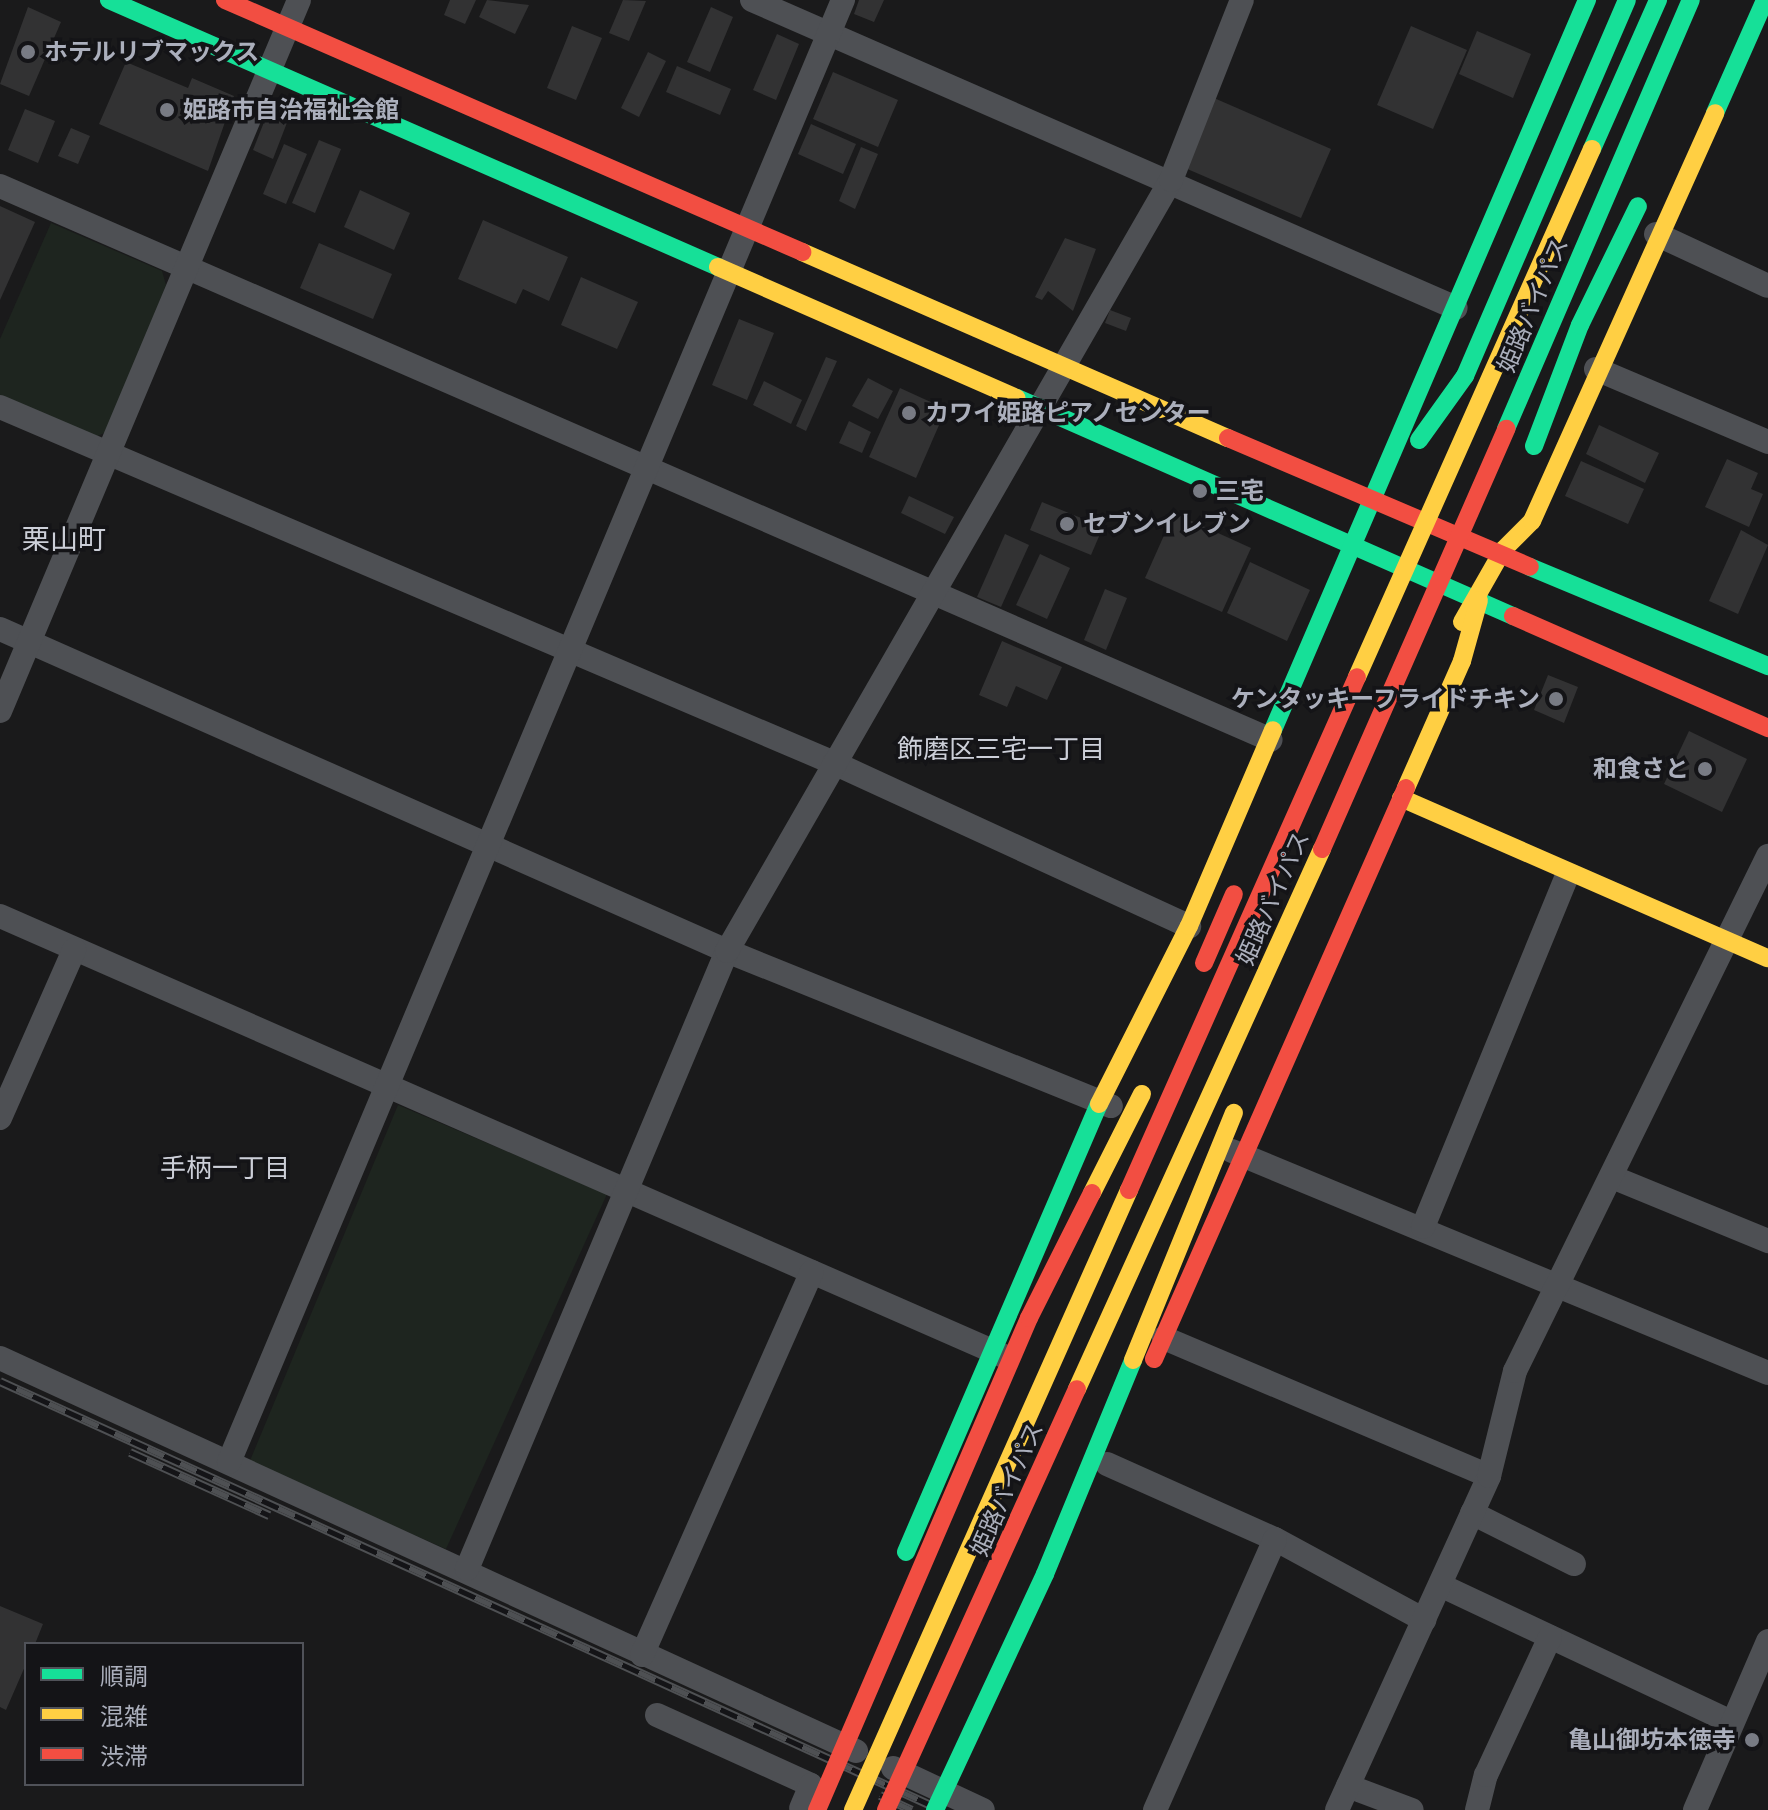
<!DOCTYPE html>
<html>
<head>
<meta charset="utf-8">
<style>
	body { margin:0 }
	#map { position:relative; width:1768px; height:1810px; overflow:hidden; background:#1a1a1b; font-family:Figtree,"Noto Sans JP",sans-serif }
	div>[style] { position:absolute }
	.green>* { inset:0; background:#1e251f }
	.building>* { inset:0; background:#323233 }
	.street>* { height:24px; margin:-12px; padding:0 12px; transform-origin:12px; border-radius:12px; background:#4e5054 }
	.fast>* { height:18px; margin:-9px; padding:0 9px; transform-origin:9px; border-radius:9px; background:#16e098 }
	.slow>* { height:18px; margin:-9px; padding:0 9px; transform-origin:9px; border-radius:9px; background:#ffcf43 }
	.jam>* { height:18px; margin:-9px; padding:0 9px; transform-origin:9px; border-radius:9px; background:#f24e42 }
	.rail>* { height:9px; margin-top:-4.5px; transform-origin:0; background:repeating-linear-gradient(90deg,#141417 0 18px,#4e5053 0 36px); box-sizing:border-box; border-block:2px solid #4e5053 }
	.fast-bridge>* { height:18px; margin:-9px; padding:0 9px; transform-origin:9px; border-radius:9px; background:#16e098 }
	.slow-bridge>* { height:18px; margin:-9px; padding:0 9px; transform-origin:9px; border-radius:9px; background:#ffcf43 }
	.jam-bridge>* { height:18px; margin:-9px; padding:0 9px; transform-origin:9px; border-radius:9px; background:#f24e42 }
	.dots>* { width:22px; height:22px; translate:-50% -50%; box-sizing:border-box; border:4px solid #141417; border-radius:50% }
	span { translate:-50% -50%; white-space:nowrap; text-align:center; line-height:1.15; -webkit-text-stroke:7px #141417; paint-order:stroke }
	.poi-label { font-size:24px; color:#abafbc; font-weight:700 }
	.left { translate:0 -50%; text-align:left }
	.right { translate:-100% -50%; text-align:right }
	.street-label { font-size:24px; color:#abafbc }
	.neighbourhood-label { font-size:26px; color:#cccfd8 }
	.quarter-label { font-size:28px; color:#cccfd8 }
	.legend { position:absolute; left:24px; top:1642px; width:280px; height:144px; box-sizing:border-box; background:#141417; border:2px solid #505259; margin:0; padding:10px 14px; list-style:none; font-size:24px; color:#abafbc }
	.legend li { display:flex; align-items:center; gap:16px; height:40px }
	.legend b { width:40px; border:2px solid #505259 }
</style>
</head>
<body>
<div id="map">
	<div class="green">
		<i style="clip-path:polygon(51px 223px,162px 271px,166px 285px,108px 431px,94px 438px,0 395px,0 339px)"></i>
		<i style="clip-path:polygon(398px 1105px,607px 1194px,446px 1549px,249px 1463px)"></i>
	</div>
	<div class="building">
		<i style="clip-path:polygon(450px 0,476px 0,465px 24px,444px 15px)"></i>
		<i style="clip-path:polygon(487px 0,529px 5px,515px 34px,479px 17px)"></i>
		<i style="clip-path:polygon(623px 0,646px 1px,629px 41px,609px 33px)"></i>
		<i style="clip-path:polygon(859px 0,884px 0,874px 22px,854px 14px)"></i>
		<i style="clip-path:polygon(28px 7px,61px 22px,29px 96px,0 84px)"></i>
		<i style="clip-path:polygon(711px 7px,733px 17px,710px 72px,687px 62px)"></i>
		<i style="clip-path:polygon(572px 26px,602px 38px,576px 100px,547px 88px)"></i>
		<i style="clip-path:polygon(1411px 26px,1467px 50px,1433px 129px,1377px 105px)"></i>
		<i style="clip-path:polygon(1477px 31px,1531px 54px,1513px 98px,1459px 74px)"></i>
		<i style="clip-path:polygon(777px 34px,799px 44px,776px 100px,753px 90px)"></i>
		<i style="clip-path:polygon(648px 52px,666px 61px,639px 117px,621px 108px)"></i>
		<i style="clip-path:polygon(126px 62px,188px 88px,192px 78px,234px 96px,208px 171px,99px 124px)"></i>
		<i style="clip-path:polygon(677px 66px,731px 89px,720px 115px,666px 92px)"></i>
		<i style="clip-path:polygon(833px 72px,898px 100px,878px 147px,813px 119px)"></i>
		<i style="clip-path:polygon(1214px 98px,1331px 149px,1301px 218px,1185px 168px)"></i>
		<i style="clip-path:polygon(25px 109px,55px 121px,38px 163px,8px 150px)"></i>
		<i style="clip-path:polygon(268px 112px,288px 120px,273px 159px,253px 150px)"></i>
		<i style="clip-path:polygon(811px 124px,856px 144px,843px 174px,798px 154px)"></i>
		<i style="clip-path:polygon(71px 128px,90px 136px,78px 164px,58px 156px)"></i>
		<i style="clip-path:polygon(319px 140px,341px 149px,315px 213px,292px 203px)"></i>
		<i style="clip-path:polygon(284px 144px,307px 154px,286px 204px,263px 194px)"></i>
		<i style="clip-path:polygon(861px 147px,878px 154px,855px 209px,839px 201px)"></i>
		<i style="clip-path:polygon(360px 190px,410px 213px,394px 250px,344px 227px)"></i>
		<i style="clip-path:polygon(0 206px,35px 222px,0 300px)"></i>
		<i style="clip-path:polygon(483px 220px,568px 257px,549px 301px,523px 289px,516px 304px,458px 279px)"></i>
		<i style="clip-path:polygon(1065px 238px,1096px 249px,1073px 311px,1048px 291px,1042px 300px,1035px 297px)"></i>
		<i style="clip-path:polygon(319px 243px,392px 274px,373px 319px,300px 288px)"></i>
		<i style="clip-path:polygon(581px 277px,638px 302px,617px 349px,561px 325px)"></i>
		<i style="clip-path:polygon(1110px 310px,1131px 318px,1126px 331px,1105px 323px)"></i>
		<i style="clip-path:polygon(739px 319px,774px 333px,747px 400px,712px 385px)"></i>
		<i style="clip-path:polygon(826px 357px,837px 361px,806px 431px,796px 426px)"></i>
		<i style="clip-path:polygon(868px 378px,893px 391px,878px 419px,852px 406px)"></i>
		<i style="clip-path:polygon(764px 381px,802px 400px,791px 424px,753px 405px)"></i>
		<i style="clip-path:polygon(900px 388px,946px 409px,916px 478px,869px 457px)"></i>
		<i style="clip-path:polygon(849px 421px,871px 432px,862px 453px,839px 443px)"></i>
		<i style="clip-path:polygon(1599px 425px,1659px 453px,1645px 483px,1586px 454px)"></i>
		<i style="clip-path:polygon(1727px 459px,1758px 473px,1751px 489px,1763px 494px,1749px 527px,1705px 507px)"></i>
		<i style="clip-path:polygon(1581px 461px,1644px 489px,1628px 524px,1565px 496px)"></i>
		<i style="clip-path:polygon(909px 496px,954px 517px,945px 534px,901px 513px)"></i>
		<i style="clip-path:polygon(1042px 502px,1103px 527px,1091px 555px,1030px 530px)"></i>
		<i style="clip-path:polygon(1174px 513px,1251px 548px,1222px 612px,1145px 578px)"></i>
		<i style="clip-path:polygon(1741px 530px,1768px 545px,1738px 614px,1709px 601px)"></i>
		<i style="clip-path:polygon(1005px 534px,1029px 545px,1001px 607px,977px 597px)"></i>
		<i style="clip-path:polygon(1040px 554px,1070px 568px,1047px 619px,1016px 605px)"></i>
		<i style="clip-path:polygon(1250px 562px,1310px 590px,1287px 641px,1227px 613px)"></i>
		<i style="clip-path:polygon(1105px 589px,1127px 598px,1106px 650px,1084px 640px)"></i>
		<i style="clip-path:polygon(1002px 641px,1062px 667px,1047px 700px,1016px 686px,1007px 707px,979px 695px)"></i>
		<i style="clip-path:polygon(1548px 675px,1578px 687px,1564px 723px,1534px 710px)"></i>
		<i style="clip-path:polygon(1689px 731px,1747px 759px,1722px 812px,1664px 784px)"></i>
		<i style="clip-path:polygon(0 1606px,43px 1624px,35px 1644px,26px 1644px,26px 1664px,6px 1710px,0 1707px)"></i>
	</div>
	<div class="street">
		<i style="left:752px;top:0;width:768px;rotate:23.63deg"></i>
		<i style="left:0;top:186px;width:1386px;rotate:23.55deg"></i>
		<i style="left:1656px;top:234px;width:123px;rotate:24.9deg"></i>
		<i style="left:1596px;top:369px;width:187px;rotate:23deg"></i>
		<i style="left:0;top:407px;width:907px;rotate:23.12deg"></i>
		<i style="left:834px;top:763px;width:391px;rotate:24.7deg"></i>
		<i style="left:0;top:629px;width:795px;rotate:23.89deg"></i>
		<i style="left:727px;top:951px;width:414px;rotate:22deg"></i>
		<i style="left:0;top:711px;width:771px;rotate:-67.19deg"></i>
		<i style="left:0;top:916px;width:1096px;rotate:23.67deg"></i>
		<i style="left:0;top:1118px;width:184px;rotate:-66.2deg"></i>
		<i style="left:1232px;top:1151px;width:580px;rotate:22.5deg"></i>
		<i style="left:1612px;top:1177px;width:169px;rotate:22.3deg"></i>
		<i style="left:1423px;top:1227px;width:379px;rotate:-67.7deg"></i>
		<i style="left:1164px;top:1338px;width:353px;rotate:23deg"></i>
		<i style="left:0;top:1358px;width:942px;rotate:24.66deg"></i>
		<i style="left:229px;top:1462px;width:1586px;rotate:-67.22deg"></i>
		<i style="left:1107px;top:1464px;width:184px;rotate:24.1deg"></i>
		<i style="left:1275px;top:1539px;width:170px;rotate:28.5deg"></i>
		<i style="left:1472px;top:1513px;width:114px;rotate:26.6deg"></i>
		<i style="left:467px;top:1569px;width:670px;rotate:-67.18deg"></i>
		<i style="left:727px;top:951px;width:890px;rotate:-60.06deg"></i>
		<i style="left:1171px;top:180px;width:193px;rotate:-68.5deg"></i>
		<i style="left:1440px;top:1585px;width:322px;rotate:25.2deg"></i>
		<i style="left:642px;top:1655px;width:419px;rotate:-66.1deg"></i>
		<i style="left:657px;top:1715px;width:169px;rotate:24.4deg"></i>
		<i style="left:811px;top:1785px;width:25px;rotate:113deg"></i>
		<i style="left:893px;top:1768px;width:99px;rotate:25deg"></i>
		<i style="left:1348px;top:1786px;width:68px;rotate:20.6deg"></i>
		<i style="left:1155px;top:1810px;width:296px;rotate:-66.1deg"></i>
		<i style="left:1337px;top:1810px;width:367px;rotate:-65.5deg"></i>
		<i style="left:1489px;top:1476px;width:108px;rotate:-76.1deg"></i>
		<i style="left:1515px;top:1371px;width:574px;rotate:-63.84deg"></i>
		<i style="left:1477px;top:1810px;width:36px;rotate:-76deg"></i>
		<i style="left:1486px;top:1775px;width:152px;rotate:-65.1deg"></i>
		<i style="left:1695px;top:1810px;width:184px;rotate:-66.6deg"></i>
	</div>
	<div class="fast">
		<i style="left:109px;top:0;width:665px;rotate:23.67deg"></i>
		<i style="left:1715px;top:113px;width:124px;rotate:-66.1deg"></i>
		<i style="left:1017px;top:398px;width:542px;rotate:23.73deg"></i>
		<i style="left:1419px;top:440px;width:79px;rotate:-54.3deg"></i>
		<i style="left:1465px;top:376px;width:409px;rotate:-66.7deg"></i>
		<i style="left:1534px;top:446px;width:129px;rotate:-69.2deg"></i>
		<i style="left:1580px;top:325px;width:132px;rotate:-64deg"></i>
		<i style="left:1530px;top:567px;width:258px;rotate:22.6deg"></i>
		<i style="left:1273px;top:730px;width:795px;rotate:-66.73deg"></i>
		<i style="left:906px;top:1552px;width:488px;rotate:-66.7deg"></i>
	</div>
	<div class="slow">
		<i style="left:802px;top:252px;width:465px;rotate:23.6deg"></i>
		<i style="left:718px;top:267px;width:326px;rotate:23.7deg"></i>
		<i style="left:1462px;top:622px;width:83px;rotate:-60.3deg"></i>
		<i style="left:1503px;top:550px;width:41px;rotate:-45deg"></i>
		<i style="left:1532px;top:521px;width:447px;rotate:-65.8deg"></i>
		<i style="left:1406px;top:788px;width:139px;rotate:-66.2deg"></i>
		<i style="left:1462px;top:661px;width:63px;rotate:-74.4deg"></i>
		<i style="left:1401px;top:798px;width:400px;rotate:23.6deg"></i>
		<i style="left:1099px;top:1104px;width:199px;rotate:-63.2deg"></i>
		<i style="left:1189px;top:926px;width:213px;rotate:-66.8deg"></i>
	</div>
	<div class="jam">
		<i style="left:225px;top:0;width:630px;rotate:23.59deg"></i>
		<i style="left:1228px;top:438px;width:328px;rotate:23.1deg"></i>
		<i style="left:1513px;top:616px;width:279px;rotate:23.7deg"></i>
		<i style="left:1204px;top:963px;width:75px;rotate:-66.5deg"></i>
		<i style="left:1154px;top:1359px;width:624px;rotate:-66.19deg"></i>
	</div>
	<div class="rail">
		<i style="left:0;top:1381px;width:1035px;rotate:24.49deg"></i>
		<i style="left:130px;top:1452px;width:153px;rotate:24.4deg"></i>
		<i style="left:880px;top:1795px;width:35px;rotate:25deg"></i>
	</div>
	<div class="fast-bridge">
		<i style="left:1592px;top:149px;width:163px;rotate:-66.1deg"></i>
		<i style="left:1506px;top:429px;width:467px;rotate:-66.7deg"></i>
		<i style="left:935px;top:1810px;width:260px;rotate:-65deg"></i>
		<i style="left:1045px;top:1574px;width:231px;rotate:-67.6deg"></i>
	</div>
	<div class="slow-bridge">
		<i style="left:1357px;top:677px;width:578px;rotate:-66.01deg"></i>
		<i style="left:1092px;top:1193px;width:111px;rotate:-63.2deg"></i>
		<i style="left:1133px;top:1360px;width:267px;rotate:-67.8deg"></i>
		<i style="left:1077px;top:1389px;width:593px;rotate:-65.6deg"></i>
		<i style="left:853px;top:1810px;width:679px;rotate:-66deg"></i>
	</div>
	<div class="jam-bridge">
		<i style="left:1322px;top:849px;width:459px;rotate:-66.3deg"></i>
		<i style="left:1129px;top:1190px;width:561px;rotate:-66.04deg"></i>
		<i style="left:817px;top:1810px;width:536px;rotate:-66.69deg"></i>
		<i style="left:1029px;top:1318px;width:140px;rotate:-63.3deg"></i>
		<i style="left:886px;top:1810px;width:462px;rotate:-65.6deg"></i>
	</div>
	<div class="dots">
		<i style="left:28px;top:52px;background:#787b84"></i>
		<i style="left:167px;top:110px;background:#787b84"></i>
		<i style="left:909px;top:413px;background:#787b84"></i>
		<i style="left:1200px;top:491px;background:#787b84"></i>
		<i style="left:1067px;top:524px;background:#787b84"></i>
		<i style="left:1556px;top:699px;background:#787b84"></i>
		<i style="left:1705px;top:769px;background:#787b84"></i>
		<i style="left:1752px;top:1740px;background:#787b84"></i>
	</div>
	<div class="poi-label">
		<span class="left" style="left:44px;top:52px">ホテルリブマックス</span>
		<span class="left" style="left:183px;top:110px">姫路市自治福祉会館</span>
		<span class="left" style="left:925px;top:413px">カワイ姫路ピアノセンター</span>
		<span class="left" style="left:1216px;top:491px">三宅</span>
		<span class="left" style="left:1083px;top:524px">セブンイレブン</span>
		<span class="right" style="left:1540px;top:699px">ケンタッキーフライドチキン</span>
		<span class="right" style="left:1689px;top:769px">和食さと</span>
		<span class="right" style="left:1736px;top:1740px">亀山御坊本徳寺</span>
	</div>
	<div class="street-label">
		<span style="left:1533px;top:305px;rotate:-67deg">姫路バイパス</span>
		<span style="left:1273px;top:898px;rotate:-66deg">姫路バイパス</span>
		<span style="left:1007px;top:1489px;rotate:-66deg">姫路バイパス</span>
	</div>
	<div class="neighbourhood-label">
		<span style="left:1001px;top:750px">飾磨区三宅一丁目</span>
		<span style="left:225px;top:1169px">手柄一丁目</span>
	</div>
	<div class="quarter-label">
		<span style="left:64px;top:539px">栗山町</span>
	</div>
	<ul class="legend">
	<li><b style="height:10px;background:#16e098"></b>順調</li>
	<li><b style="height:10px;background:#ffcf43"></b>混雑</li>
	<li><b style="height:10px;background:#f24e42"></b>渋滞</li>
	</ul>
</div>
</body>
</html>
